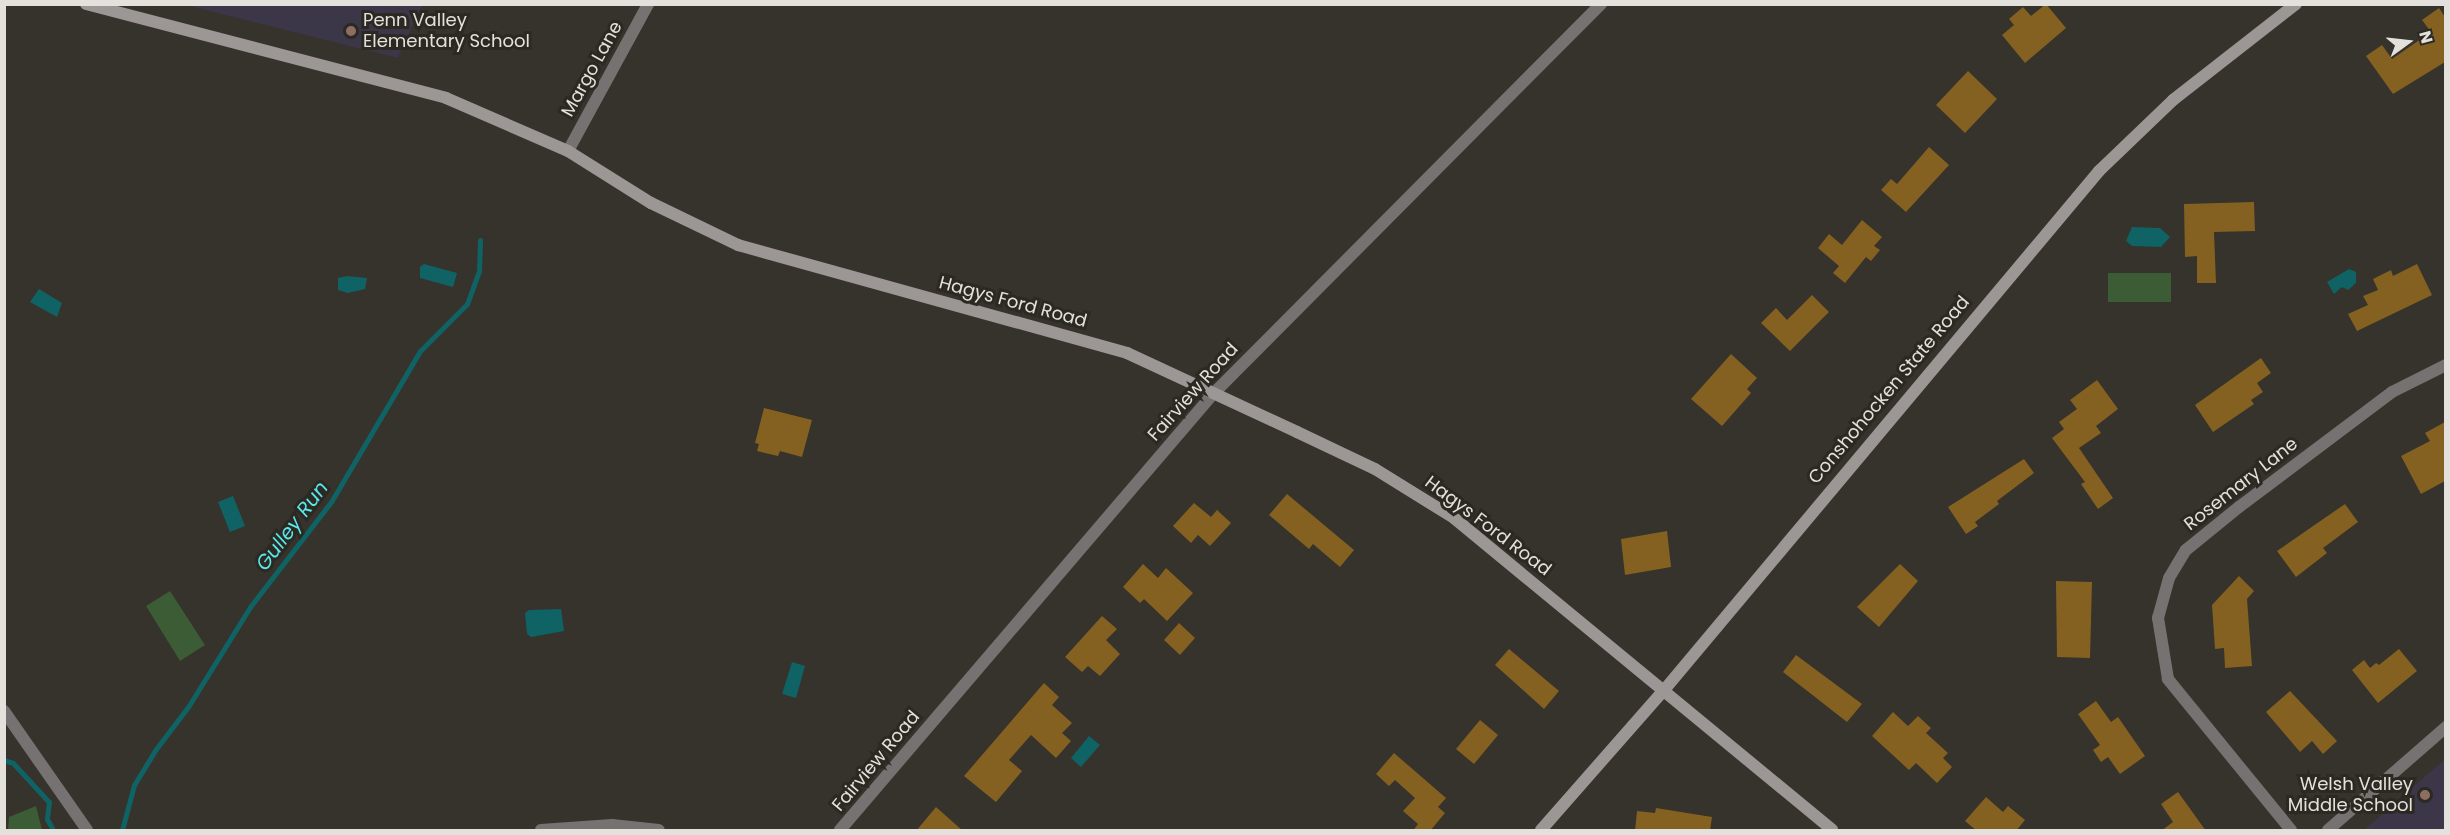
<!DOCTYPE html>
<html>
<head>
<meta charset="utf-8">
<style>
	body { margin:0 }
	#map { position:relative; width:2450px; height:835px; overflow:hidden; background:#36322c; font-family:Poppins,sans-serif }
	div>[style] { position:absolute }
	.industrial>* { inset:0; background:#3b3748 }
	.green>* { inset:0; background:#3b5c35 }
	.water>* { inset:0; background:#0f6365 }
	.stream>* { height:5px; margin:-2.5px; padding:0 2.5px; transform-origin:2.5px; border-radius:2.5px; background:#0f6365 }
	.building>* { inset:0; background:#846120 }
	.street>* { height:12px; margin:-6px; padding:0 6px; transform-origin:6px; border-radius:6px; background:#767271 }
	.secondary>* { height:12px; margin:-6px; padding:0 6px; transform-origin:6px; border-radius:6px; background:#9c9694 }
	.dots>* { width:16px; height:16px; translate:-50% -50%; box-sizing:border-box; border:3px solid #2c2822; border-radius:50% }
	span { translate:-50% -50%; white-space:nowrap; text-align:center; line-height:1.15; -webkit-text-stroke:6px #2c2822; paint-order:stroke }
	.poi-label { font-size:18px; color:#e4e1dd }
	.left { translate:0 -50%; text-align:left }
	.right { translate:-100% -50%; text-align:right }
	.street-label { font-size:18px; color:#e4e1dd }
	.water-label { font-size:20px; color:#58e9ec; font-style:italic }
	.frame { position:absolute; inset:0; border:6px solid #e4e1dd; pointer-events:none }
	.north { position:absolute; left:2378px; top:12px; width:60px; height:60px; -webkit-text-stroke:4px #2c2822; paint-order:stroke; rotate:75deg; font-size:16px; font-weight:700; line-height:24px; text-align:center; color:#e4e1dd }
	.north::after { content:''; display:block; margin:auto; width:21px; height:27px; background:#e4e1dd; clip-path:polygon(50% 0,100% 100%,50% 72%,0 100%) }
</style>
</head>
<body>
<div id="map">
	<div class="industrial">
		<i style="clip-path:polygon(186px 5px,422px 4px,422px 5px,398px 58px)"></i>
		<i style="clip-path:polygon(2445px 759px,2445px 830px,2364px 830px)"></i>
	</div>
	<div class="green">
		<i style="clip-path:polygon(2108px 273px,2171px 273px,2171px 302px,2108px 302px)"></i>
		<i style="clip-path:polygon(170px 591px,205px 645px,180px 661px,146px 606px)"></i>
		<i style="clip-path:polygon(36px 806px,42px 830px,8px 830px,9px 817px)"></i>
	</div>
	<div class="water">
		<i style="clip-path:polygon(2132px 227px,2160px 228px,2170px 237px,2161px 247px,2132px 246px,2126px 241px)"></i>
		<i style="clip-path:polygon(424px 264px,457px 273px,453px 287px,420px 278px,420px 267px)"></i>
		<i style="clip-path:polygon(2349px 269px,2356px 272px,2356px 283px,2348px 290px,2342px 287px,2334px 294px,2327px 282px)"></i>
		<i style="clip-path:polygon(347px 276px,367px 278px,365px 289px,348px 293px,338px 290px,338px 278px)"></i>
		<i style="clip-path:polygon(39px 289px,62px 303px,57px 317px,30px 302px)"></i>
		<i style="clip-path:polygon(233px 496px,245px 526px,230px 532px,218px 502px)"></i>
		<i style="clip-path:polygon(561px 609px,564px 631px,531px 637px,527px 634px,525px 613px,529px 610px)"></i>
		<i style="clip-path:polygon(792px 662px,805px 666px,796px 698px,782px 694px)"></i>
		<i style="clip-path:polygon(1089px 736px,1100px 745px,1081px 767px,1071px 758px)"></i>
	</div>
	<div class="stream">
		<i style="left:4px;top:760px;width:9px;rotate:18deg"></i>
		<i style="left:13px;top:763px;width:53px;rotate:47.3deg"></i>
		<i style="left:49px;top:802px;width:17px;rotate:97deg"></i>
		<i style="left:47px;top:819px;width:13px;rotate:61deg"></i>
		<i style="left:122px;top:830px;width:47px;rotate:-75.1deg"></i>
		<i style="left:134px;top:785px;width:42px;rotate:-58.6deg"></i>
		<i style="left:156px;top:749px;width:53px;rotate:-52.7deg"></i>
		<i style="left:188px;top:707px;width:118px;rotate:-58.2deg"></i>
		<i style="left:250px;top:607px;width:133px;rotate:-52.4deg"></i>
		<i style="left:331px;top:502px;width:175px;rotate:-59.5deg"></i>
		<i style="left:420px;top:351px;width:66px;rotate:-45deg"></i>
		<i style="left:467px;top:304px;width:35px;rotate:-70deg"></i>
		<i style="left:479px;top:271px;width:31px;rotate:-88deg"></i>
	</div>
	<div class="building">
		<i style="clip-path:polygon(2046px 4px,2066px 28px,2025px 63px,2002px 35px,2014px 25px,2009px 19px,2023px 7px,2031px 16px)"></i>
		<i style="clip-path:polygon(2439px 8px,2445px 17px,2445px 62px,2393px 94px,2366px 56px,2382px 45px,2392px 59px,2431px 32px,2422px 20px)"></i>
		<i style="clip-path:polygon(1968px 71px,1997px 99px,1965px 133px,1936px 105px)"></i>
		<i style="clip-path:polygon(1929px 147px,1949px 165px,1906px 212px,1881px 190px,1891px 179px,1897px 184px)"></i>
		<i style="clip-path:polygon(2254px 202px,2255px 231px,2214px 232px,2216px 283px,2197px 283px,2197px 256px,2185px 257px,2184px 204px)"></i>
		<i style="clip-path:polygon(1862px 220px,1882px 237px,1874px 246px,1880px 250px,1871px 261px,1866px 257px,1845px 283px,1833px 273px,1839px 266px,1818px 248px,1829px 234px,1842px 245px)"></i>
		<i style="clip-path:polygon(2417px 264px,2432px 295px,2357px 331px,2348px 314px,2368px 305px,2363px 296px,2378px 290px,2373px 279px,2391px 270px,2393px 276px)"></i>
		<i style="clip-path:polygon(1812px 295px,1829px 312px,1790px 351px,1761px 323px,1776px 308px,1787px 320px)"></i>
		<i style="clip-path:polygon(1731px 354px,1757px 378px,1747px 389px,1751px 393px,1722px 426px,1691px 399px)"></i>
		<i style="clip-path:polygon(2261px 358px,2271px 373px,2257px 383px,2263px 392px,2251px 400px,2254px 404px,2213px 432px,2195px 405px)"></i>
		<i style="clip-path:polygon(2097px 380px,2118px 409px,2096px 426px,2101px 433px,2079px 448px,2113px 498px,2098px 509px,2081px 484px,2085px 482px,2052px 438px,2064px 429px,2059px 422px,2077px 409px,2070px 400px)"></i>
		<i style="clip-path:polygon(764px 408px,812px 420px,802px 457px,780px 451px,778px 456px,757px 451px,759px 444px,755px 443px)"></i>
		<i style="clip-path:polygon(2445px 422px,2445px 481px,2421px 494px,2401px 456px,2430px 441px,2425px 433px)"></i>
		<i style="clip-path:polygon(2024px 459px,2034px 473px,1997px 501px,1999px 504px,1975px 522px,1978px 526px,1966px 534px,1948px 507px)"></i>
		<i style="clip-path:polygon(1287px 494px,1354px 550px,1340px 567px,1313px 544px,1309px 549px,1269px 515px)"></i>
		<i style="clip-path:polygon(1194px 503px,1211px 517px,1217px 510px,1231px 523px,1210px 546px,1198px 535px,1191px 543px,1173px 526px)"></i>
		<i style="clip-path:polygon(2345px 504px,2358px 522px,2323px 548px,2327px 553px,2296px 577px,2277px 551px)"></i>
		<i style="clip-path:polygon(1667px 531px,1671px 567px,1625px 575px,1621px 539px)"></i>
		<i style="clip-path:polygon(1143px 564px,1158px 578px,1166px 568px,1193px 593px,1167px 621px,1144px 599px,1140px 603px,1123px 587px)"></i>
		<i style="clip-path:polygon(1900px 564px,1918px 581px,1879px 627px,1857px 607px)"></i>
		<i style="clip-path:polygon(2239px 576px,2254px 591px,2247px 599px,2252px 666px,2225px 668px,2224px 648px,2215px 649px,2212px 605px)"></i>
		<i style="clip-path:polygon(2056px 581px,2092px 582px,2090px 658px,2057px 657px)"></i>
		<i style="clip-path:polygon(1102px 616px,1117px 629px,1106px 640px,1120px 654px,1100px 676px,1088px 666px,1082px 672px,1065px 657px)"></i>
		<i style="clip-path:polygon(1179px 623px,1195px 638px,1180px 655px,1164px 640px)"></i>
		<i style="clip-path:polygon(1509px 649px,1559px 691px,1544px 709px,1495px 665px)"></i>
		<i style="clip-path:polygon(2399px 649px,2417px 671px,2378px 703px,2352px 670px,2364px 660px,2370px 668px,2376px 663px,2379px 665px)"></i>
		<i style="clip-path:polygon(1796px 655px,1862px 704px,1847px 722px,1783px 672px)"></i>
		<i style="clip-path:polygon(1044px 683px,1059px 697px,1052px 705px,1072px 723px,1062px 733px,1071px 741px,1056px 758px,1031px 735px,1009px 760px,1022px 771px,996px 802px,964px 776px)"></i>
		<i style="clip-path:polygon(2290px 691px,2337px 741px,2323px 754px,2312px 741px,2300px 752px,2266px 712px)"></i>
		<i style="clip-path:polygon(2096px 701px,2111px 722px,2118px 717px,2145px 756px,2120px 774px,2108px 757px,2101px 762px,2093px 750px,2100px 745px,2078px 714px)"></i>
		<i style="clip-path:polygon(1893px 712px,1908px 726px,1918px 716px,1931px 728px,1926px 733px,1948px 753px,1943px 758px,1952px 767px,1937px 783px,1916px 763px,1909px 770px,1872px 736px)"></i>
		<i style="clip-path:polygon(1480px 720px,1498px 735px,1474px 764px,1456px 749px)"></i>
		<i style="clip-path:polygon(1394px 753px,1446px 798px,1438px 807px,1445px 813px,1430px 831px,1413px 831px,1418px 824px,1403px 811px,1415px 798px,1395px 780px,1389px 786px,1376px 774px)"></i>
		<i style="clip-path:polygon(2178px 792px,2206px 831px,2161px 831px,2173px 822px,2161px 804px)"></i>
		<i style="clip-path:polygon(1986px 797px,2003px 812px,2008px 806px,2025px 820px,2016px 831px,1977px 831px,1965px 821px)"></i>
		<i style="clip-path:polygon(936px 807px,963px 831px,916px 831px)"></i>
		<i style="clip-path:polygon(1656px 808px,1712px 817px,1710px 831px,1635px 831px,1637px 811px,1655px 813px)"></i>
	</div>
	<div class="street">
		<i style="left:568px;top:151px;width:167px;rotate:-61.4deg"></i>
		<i style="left:4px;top:711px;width:145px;rotate:55.1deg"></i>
		<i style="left:541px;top:830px;width:71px;rotate:-4deg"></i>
		<i style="left:612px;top:825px;width:47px;rotate:6.1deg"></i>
		<i style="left:840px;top:830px;width:572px;rotate:-49.46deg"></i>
		<i style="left:1212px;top:395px;width:552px;rotate:-45.15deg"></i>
		<i style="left:2291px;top:830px;width:195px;rotate:-129.2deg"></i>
		<i style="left:2168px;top:679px;width:62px;rotate:-99.3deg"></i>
		<i style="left:2158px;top:618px;width:41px;rotate:-74.6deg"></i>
		<i style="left:2169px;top:578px;width:33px;rotate:-59deg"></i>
		<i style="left:2186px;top:550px;width:68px;rotate:-39.1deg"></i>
		<i style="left:2239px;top:507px;width:191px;rotate:-36.9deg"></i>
		<i style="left:2392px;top:392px;width:60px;rotate:-26.6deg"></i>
		<i style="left:2328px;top:830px;width:157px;rotate:-41.1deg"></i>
	</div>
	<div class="secondary">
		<i style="left:86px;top:4px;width:372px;rotate:14.6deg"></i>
		<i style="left:446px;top:98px;width:133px;rotate:23.5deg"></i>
		<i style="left:568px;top:151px;width:98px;rotate:32.1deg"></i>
		<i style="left:651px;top:203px;width:97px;rotate:25.8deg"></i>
		<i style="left:738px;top:245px;width:404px;rotate:15.5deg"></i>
		<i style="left:1127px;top:353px;width:187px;rotate:24.9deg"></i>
		<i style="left:1297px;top:432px;width:86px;rotate:25.4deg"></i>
		<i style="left:1375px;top:469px;width:93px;rotate:31.8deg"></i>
		<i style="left:1454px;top:518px;width:490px;rotate:39.5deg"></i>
		<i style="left:1541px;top:830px;width:188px;rotate:-48.7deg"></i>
		<i style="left:1665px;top:689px;width:676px;rotate:-50.04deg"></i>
		<i style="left:2099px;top:171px;width:103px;rotate:-43.8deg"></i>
		<i style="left:2173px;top:100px;width:156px;rotate:-38deg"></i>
	</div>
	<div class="dots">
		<i style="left:351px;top:31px;background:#8d6e63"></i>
		<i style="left:2425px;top:795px;background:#8d6e63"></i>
	</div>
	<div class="poi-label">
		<span class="left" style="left:363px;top:31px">Penn Valley<br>Elementary School</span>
		<span class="right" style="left:2413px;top:795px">Welsh Valley<br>Middle School</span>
	</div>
	<div class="street-label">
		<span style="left:592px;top:69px;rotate:-61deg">Margo Lane</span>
		<span style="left:1013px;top:302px;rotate:15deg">Hagys Ford Road</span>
		<span style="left:1889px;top:390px;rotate:-50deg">Conshohocken State Road</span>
		<span style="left:1193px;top:392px;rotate:-48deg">Fairview Road</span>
		<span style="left:2241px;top:484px;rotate:-38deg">Rosemary Lane</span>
		<span style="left:1488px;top:526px;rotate:37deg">Hagys Ford Road</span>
		<span style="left:876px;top:761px;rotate:-50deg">Fairview Road</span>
	</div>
	<div class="water-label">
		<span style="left:292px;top:526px;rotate:-53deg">Gulley Run</span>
	</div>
	<div class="frame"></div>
	<div class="north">N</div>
</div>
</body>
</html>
